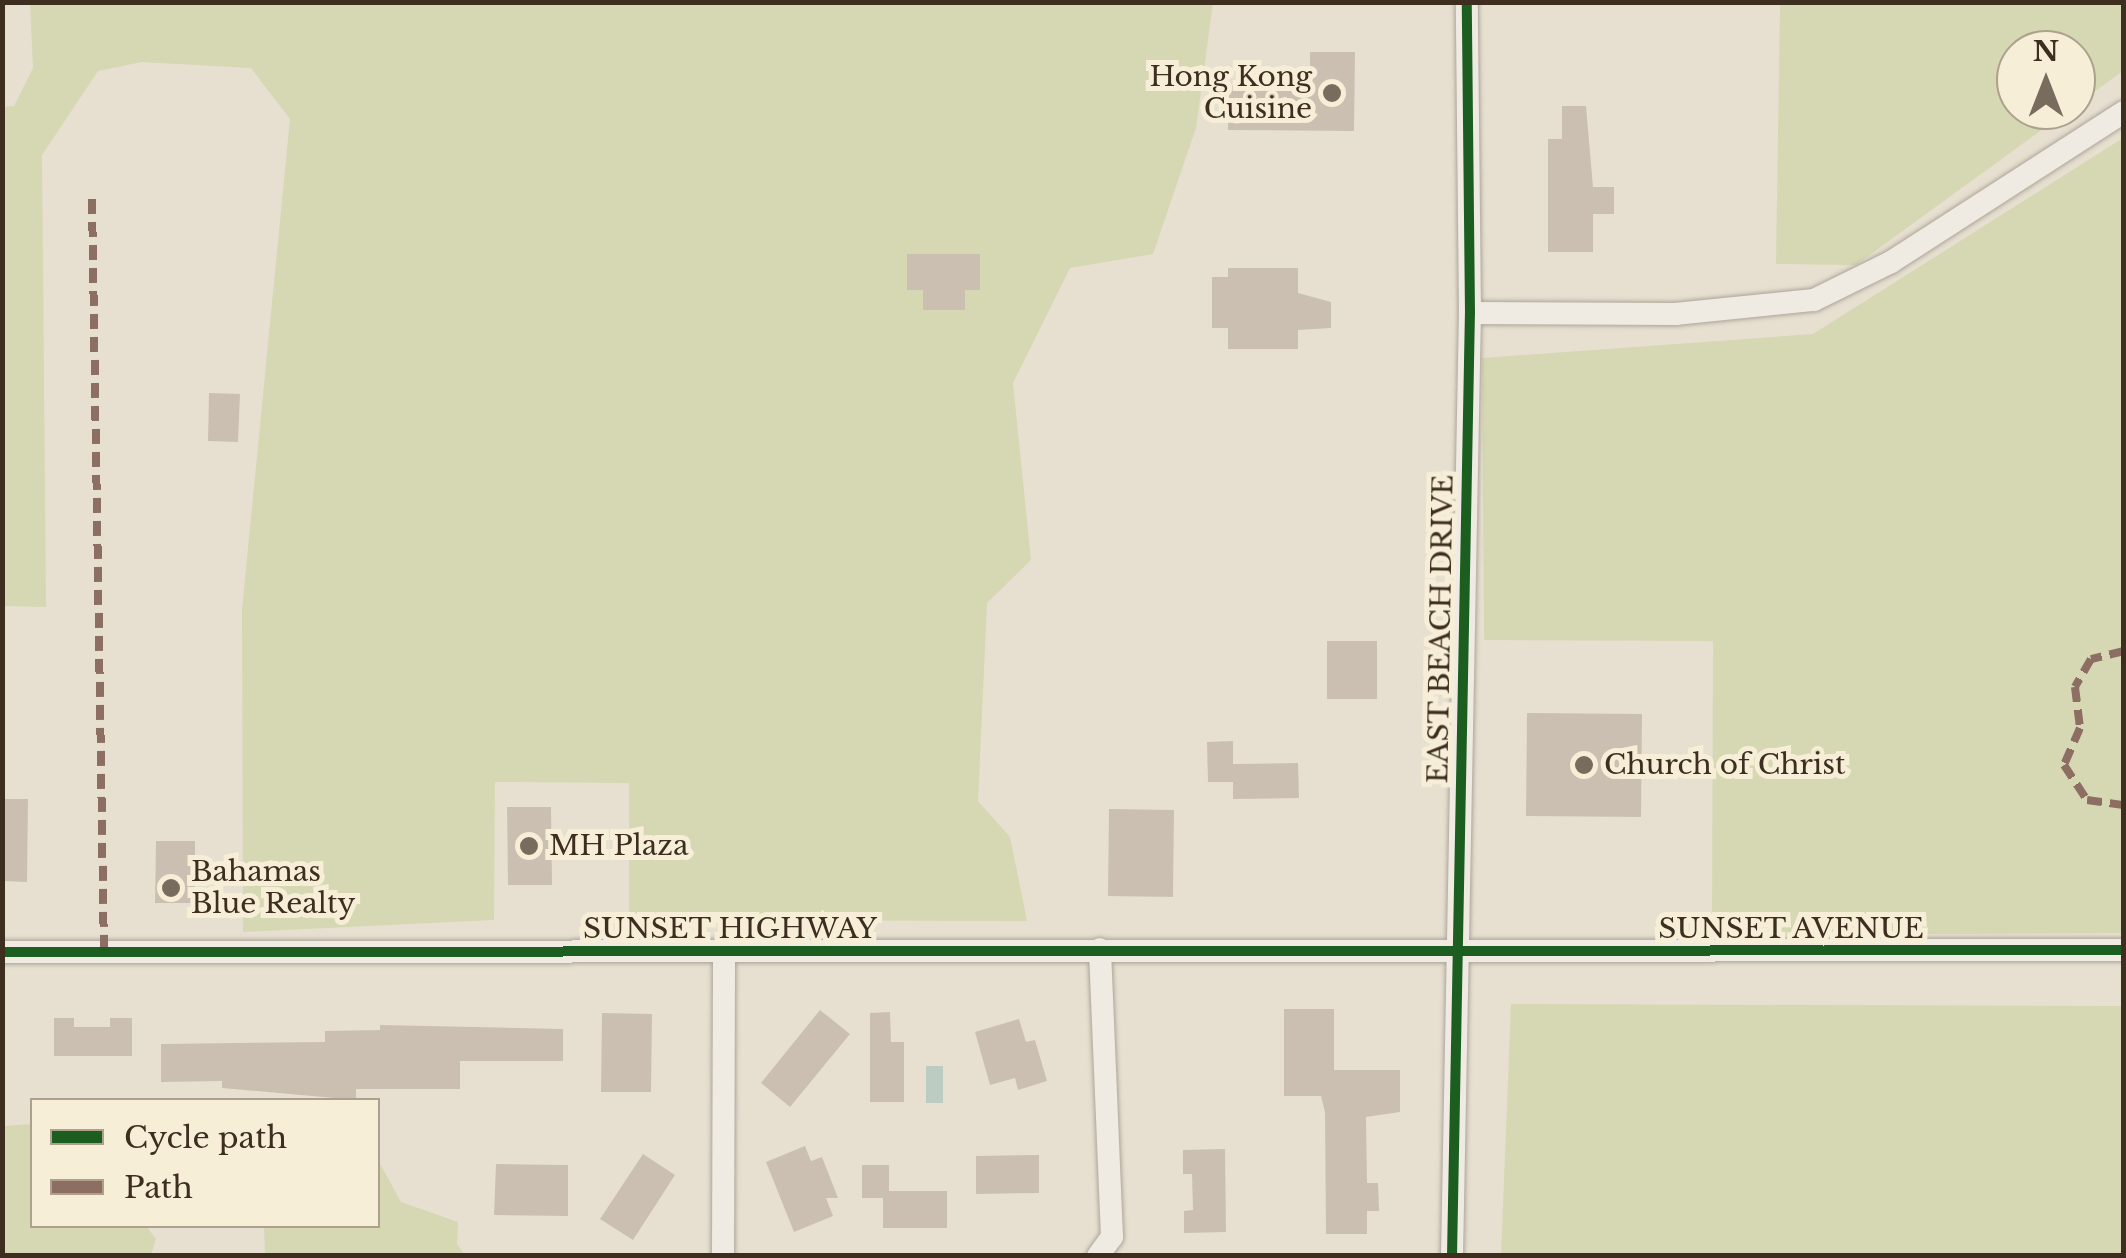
<!DOCTYPE html>
<html>
<head>
<meta charset="utf-8">
<style>
	body { margin:0 }
	#map { position:relative; width:2126px; height:1258px; overflow:hidden; background:#e7e0d1; font-family:"Libre Baskerville",serif }
	div>[style] { position:absolute }
	.green>* { inset:0; background:#d6d7b3 }
	.water>* { inset:0; background:#bcccc2 }
	.building>* { inset:0; background:#cbbfb2 }
	.roads { filter:drop-shadow(0 0 2px #ada599) drop-shadow(0 0 2px #ada599) }
	.street>* { height:22px; margin:-11px; padding:0 11px; transform-origin:11px; border-radius:11px; background:#efebe3 }
	.quiet>* { height:8px; margin-top:-4px; transform-origin:0; background:repeating-linear-gradient(90deg,#8d6e63 0 15px,transparent 0 23px) }
	.cycleway>* { height:10px; margin:-5px; padding:0 5px; transform-origin:5px; border-radius:5px; background:#1b5e20 }
	.dots>* { width:28px; height:28px; translate:-50% -50%; box-sizing:border-box; border:5px solid #f7eed8; border-radius:50% }
	span { translate:-50% -50%; white-space:nowrap; text-align:center; line-height:1.15; -webkit-text-stroke:10px #f7eed8; paint-order:stroke }
	.poi-label { font-size:28px; color:#3d2e20 }
	.right { translate:-100% -50%; text-align:right }
	.left { translate:0 -50%; text-align:left }
	.street-label { font-size:28px; color:#3d2e20 }
	.frame { position:absolute; inset:0; border:5px solid #3d2e20; pointer-events:none }
	.legend { position:absolute; left:30px; top:1098px; width:350px; height:130px; box-sizing:border-box; background:#f7eed8; border:2px solid #ada18e; margin:0; padding:12px 18px; list-style:none; font-size:30px; color:#3d2e20 }
	.legend li { display:flex; align-items:center; gap:20px; height:50px }
	.legend b { width:50px; border:2px solid #ada18e }
	.north { position:absolute; left:1996px; top:30px; width:100px; height:100px; box-sizing:border-box; background:#f7eed8; border:2px solid #ada18e; border-radius:50%; rotate:0deg; font-size:28px; font-weight:700; line-height:40px; text-align:center; color:#3d2e20 }
	.north::after { content:''; display:block; margin:auto; width:35px; height:45px; background:#786c5e; clip-path:polygon(50% 0,100% 100%,50% 72%,0 100%) }
</style>
</head>
<body>
<div id="map">
	<div class="green">
		<i style="clip-path:polygon(30px 3px,1213px 3px,1196px 128px,1153px 254px,1070px 268px,1013px 383px,1031px 560px,987px 603px,978px 801px,1010px 837px,1027px 921px,629px 920px,629px 783px,495px 782px,494px 920px,243px 932px,242px 609px,290px 119px,251px 68px,142px 62px,98px 71px,42px 155px,46px 607px,3px 606px,2px 107px,14px 106px,33px 68px)"></i>
		<i style="clip-path:polygon(1780px 3px,2123px 3px,2123px 71px,2076px 105px,2076px 50px,2016px 50px,2016px 110px,2069px 110px,1856px 265px,1776px 264px)"></i>
		<i style="clip-path:polygon(2123px 138px,2123px 933px,1712px 935px,1713px 641px,1484px 640px,1482px 358px,1813px 334px)"></i>
		<i style="clip-path:polygon(1511px 1004px,2123px 1006px,2123px 1255px,1501px 1255px)"></i>
		<i style="clip-path:polygon(32px 1124px,32px 1226px,146px 1226px,156px 1239px,151px 1255px,3px 1255px,3px 1126px)"></i>
		<i style="clip-path:polygon(378px 1160px,401px 1202px,458px 1222px,457px 1244px,465px 1255px,265px 1255px,264px 1226px,378px 1226px)"></i>
	</div>
	<div class="water">
		<i style="clip-path:polygon(926px 1066px,943px 1066px,943px 1103px,926px 1103px)"></i>
	</div>
	<div class="building">
		<i style="clip-path:polygon(1310px 52px,1355px 52px,1354px 131px,1228px 130px,1228px 86px,1310px 87px)"></i>
		<i style="clip-path:polygon(1562px 106px,1586px 106px,1593px 187px,1614px 187px,1614px 214px,1593px 214px,1593px 252px,1548px 252px,1548px 139px,1562px 139px)"></i>
		<i style="clip-path:polygon(907px 254px,980px 254px,980px 290px,965px 290px,965px 310px,923px 310px,923px 290px,907px 290px)"></i>
		<i style="clip-path:polygon(1228px 268px,1298px 268px,1298px 293px,1331px 302px,1331px 328px,1298px 330px,1298px 349px,1228px 349px,1228px 328px,1212px 328px,1212px 277px,1228px 277px)"></i>
		<i style="clip-path:polygon(209px 393px,240px 394px,238px 442px,208px 441px)"></i>
		<i style="clip-path:polygon(1327px 641px,1377px 641px,1377px 699px,1327px 699px)"></i>
		<i style="clip-path:polygon(1527px 713px,1642px 714px,1641px 817px,1526px 816px)"></i>
		<i style="clip-path:polygon(1233px 741px,1233px 764px,1298px 763px,1299px 798px,1233px 799px,1233px 782px,1208px 782px,1207px 742px)"></i>
		<i style="clip-path:polygon(2px 799px,28px 799px,27px 882px,2px 881px)"></i>
		<i style="clip-path:polygon(507px 807px,551px 807px,552px 885px,508px 885px)"></i>
		<i style="clip-path:polygon(1109px 809px,1174px 810px,1173px 897px,1108px 896px)"></i>
		<i style="clip-path:polygon(156px 841px,195px 841px,195px 903px,155px 903px)"></i>
		<i style="clip-path:polygon(1284px 1009px,1334px 1009px,1334px 1070px,1400px 1070px,1400px 1112px,1366px 1117px,1367px 1183px,1378px 1183px,1379px 1211px,1367px 1211px,1367px 1234px,1326px 1234px,1325px 1112px,1321px 1096px,1284px 1096px)"></i>
		<i style="clip-path:polygon(820px 1010px,850px 1034px,790px 1107px,761px 1083px)"></i>
		<i style="clip-path:polygon(890px 1012px,891px 1042px,904px 1042px,904px 1102px,870px 1102px,870px 1013px)"></i>
		<i style="clip-path:polygon(602px 1013px,652px 1014px,651px 1092px,601px 1092px)"></i>
		<i style="clip-path:polygon(54px 1018px,74px 1018px,74px 1027px,110px 1027px,110px 1018px,132px 1018px,132px 1056px,54px 1056px)"></i>
		<i style="clip-path:polygon(1019px 1019px,1026px 1042px,1035px 1040px,1047px 1081px,1018px 1090px,1015px 1078px,990px 1085px,975px 1032px)"></i>
		<i style="clip-path:polygon(380px 1025px,563px 1029px,563px 1061px,460px 1061px,460px 1089px,356px 1089px,356px 1100px,222px 1088px,222px 1081px,161px 1082px,161px 1044px,325px 1042px,325px 1031px,380px 1030px)"></i>
		<i style="clip-path:polygon(805px 1146px,811px 1161px,822px 1157px,838px 1198px,826px 1198px,833px 1216px,794px 1232px,766px 1162px)"></i>
		<i style="clip-path:polygon(1225px 1149px,1226px 1232px,1184px 1233px,1184px 1211px,1193px 1210px,1192px 1174px,1183px 1174px,1183px 1150px)"></i>
		<i style="clip-path:polygon(643px 1154px,675px 1175px,633px 1240px,600px 1219px)"></i>
		<i style="clip-path:polygon(1039px 1155px,1039px 1193px,976px 1194px,976px 1156px)"></i>
		<i style="clip-path:polygon(496px 1164px,568px 1165px,568px 1216px,494px 1215px)"></i>
		<i style="clip-path:polygon(862px 1165px,889px 1165px,889px 1191px,947px 1191px,947px 1228px,883px 1228px,883px 1198px,862px 1198px)"></i>
	</div>
	<div class="roads">
		<div class="street">
			<i style="left:1470px;top:313px;width:205px;rotate:0.3deg"></i>
			<i style="left:1675px;top:314px;width:140px;rotate:-5.8deg"></i>
			<i style="left:1814px;top:300px;width:86px;rotate:-26.3deg"></i>
			<i style="left:1891px;top:262px;width:277px;rotate:-32.8deg"></i>
			<i style="left:2px;top:952px;width:2122px;rotate:-0.05deg"></i>
			<i style="left:723px;top:1256px;width:303px;rotate:-89.8deg"></i>
			<i style="left:1098px;top:1256px;width:24px;rotate:-54deg"></i>
			<i style="left:1112px;top:1237px;width:288px;rotate:-92.4deg"></i>
			<i style="left:1452px;top:1256px;width:943px;rotate:-88.91deg"></i>
			<i style="left:1470px;top:313px;width:311px;rotate:-90.6deg"></i>
		</div>
	</div>
	<div class="quiet">
		<i style="left:92px;top:199px;width:753px;rotate:89.09deg"></i>
		<i style="left:2124px;top:651px;width:34px;rotate:166deg"></i>
		<i style="left:2091px;top:659px;width:32px;rotate:120deg"></i>
		<i style="left:2075px;top:687px;width:41px;rotate:83deg"></i>
		<i style="left:2080px;top:728px;width:40px;rotate:113.4deg"></i>
		<i style="left:2064px;top:765px;width:42px;rotate:56.7deg"></i>
		<i style="left:2087px;top:800px;width:37px;rotate:8deg"></i>
	</div>
	<div class="cycleway">
		<i style="left:2px;top:952px;width:2122px;rotate:-0.05deg"></i>
		<i style="left:1452px;top:1256px;width:943px;rotate:-88.91deg"></i>
		<i style="left:1470px;top:313px;width:311px;rotate:-90.6deg"></i>
	</div>
	<div class="dots">
		<i style="left:1332px;top:93px;background:#786c5e"></i>
		<i style="left:1584px;top:765px;background:#786c5e"></i>
		<i style="left:529px;top:846px;background:#786c5e"></i>
		<i style="left:171px;top:888px;background:#786c5e"></i>
	</div>
	<div class="poi-label">
		<span class="right" style="left:1312px;top:93px">Hong Kong<br>Cuisine</span>
		<span class="left" style="left:1604px;top:765px">Church of Christ</span>
		<span class="left" style="left:549px;top:846px">MH Plaza</span>
		<span class="left" style="left:191px;top:888px">Bahamas<br>Blue Realty</span>
	</div>
	<div class="street-label">
		<span style="left:1441px;top:629px;rotate:-89deg">EAST BEACH DRIVE</span>
		<span style="left:730px;top:929px">SUNSET HIGHWAY</span>
		<span style="left:1791px;top:929px">SUNSET AVENUE</span>
	</div>
	<div class="frame"></div>
	<ul class="legend">
	<li><b style="height:12px;background:#1b5e20"></b>Cycle path</li>
	<li><b style="height:12px;background:#8d6e63"></b>Path</li>
	</ul>
	<div class="north">N</div>
</div>
</body>
</html>
